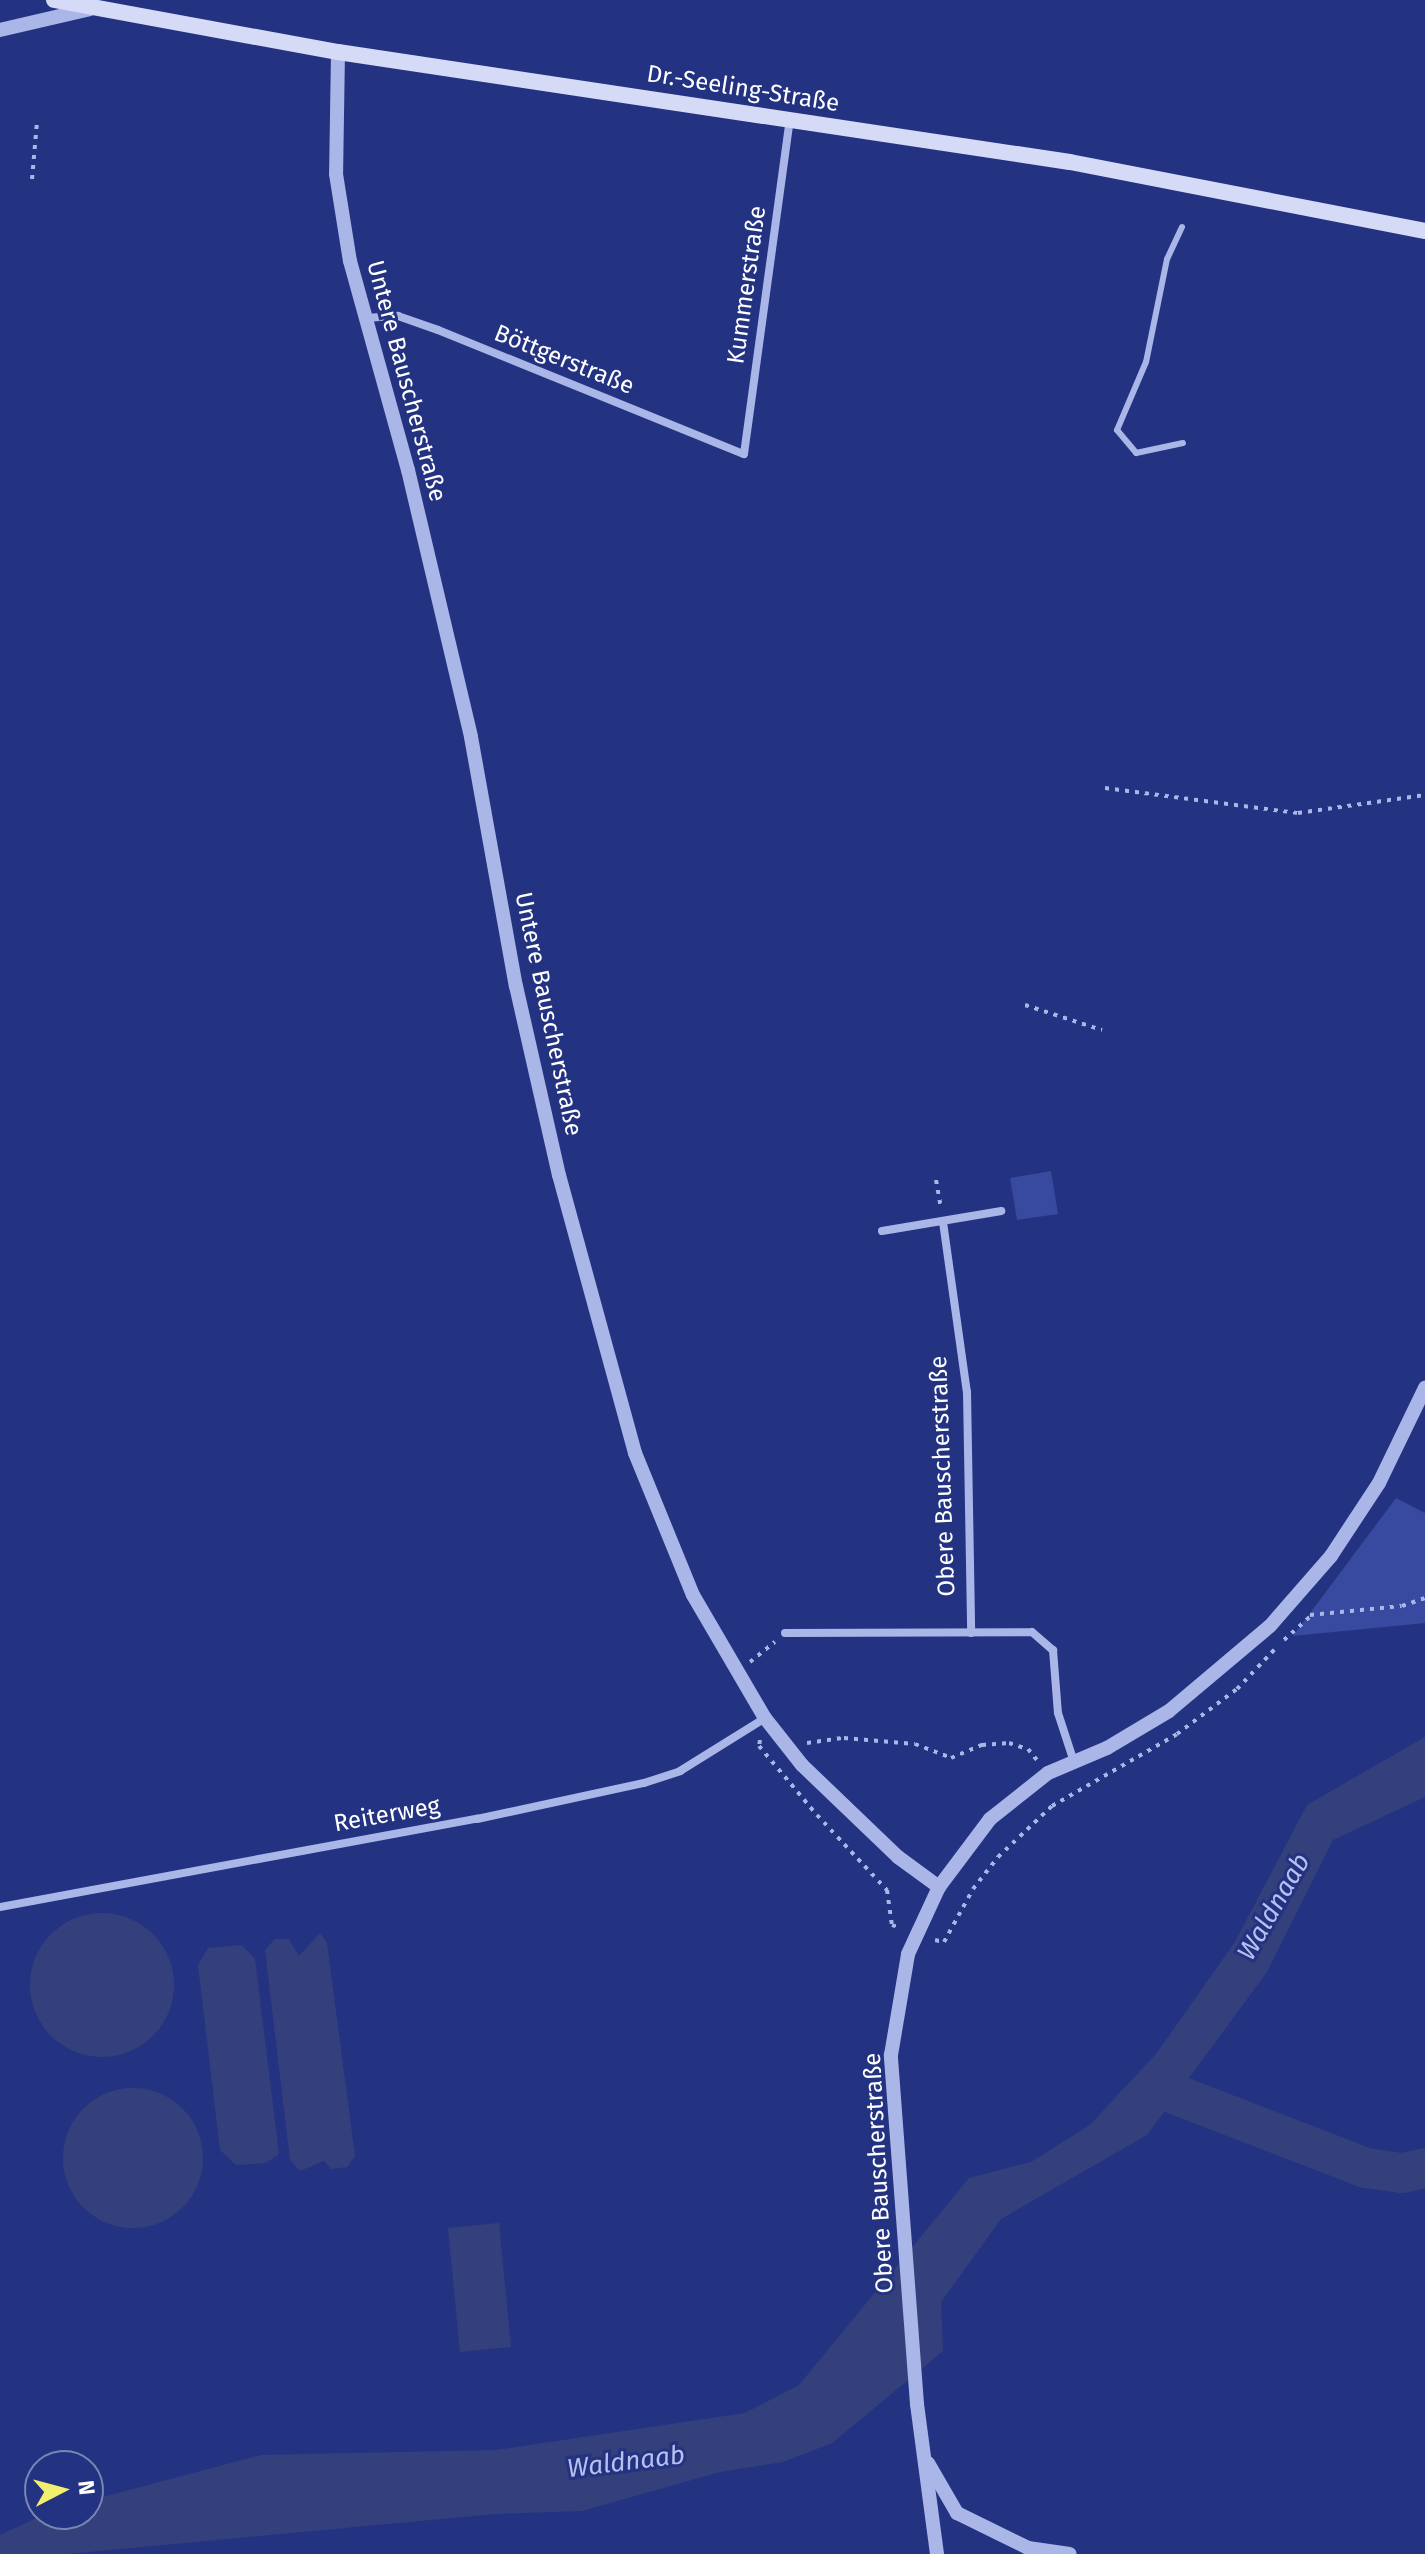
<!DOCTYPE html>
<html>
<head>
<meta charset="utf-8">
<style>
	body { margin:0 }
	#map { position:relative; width:1425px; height:2554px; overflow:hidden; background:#233381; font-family:"Fira Sans",sans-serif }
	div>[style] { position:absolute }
	.green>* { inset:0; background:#384a9f }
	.water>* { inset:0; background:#34407b }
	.round { border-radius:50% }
	.river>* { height:40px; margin:-20px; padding:0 20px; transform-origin:20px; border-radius:20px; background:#34407b }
	.path>* { height:4px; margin-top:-2px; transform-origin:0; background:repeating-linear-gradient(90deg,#aab6e7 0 4px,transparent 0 10px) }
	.service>* { height:6px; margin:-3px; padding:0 3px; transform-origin:3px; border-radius:3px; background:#aab6e7 }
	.minor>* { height:8px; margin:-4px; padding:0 4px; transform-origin:4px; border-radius:4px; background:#aab6e7 }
	.tertiary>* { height:14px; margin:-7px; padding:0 7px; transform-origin:7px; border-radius:7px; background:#aab6e7 }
	.secondary>* { height:16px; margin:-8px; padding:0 8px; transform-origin:8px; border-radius:8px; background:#d5daf6 }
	span { translate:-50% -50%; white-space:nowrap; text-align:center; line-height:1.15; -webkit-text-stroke:6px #233381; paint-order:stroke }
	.street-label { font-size:24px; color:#fff }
	.water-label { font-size:26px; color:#b6c1ef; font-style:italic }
	.north { position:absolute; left:24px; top:2450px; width:80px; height:80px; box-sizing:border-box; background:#233381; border:2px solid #7b85b3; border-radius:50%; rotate:84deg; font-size:22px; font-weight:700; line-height:32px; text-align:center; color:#fff }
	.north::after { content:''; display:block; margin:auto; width:28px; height:36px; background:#f2ef6e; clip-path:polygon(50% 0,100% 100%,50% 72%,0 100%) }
</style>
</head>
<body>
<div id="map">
	<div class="green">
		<i style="clip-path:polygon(1051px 1171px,1058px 1214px,1017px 1220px,1010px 1178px)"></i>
		<i style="clip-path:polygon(1396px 1498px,1425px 1513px,1425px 1623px,1293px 1636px)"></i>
	</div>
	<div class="water">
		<i style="clip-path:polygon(1425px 1737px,1425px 1797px,1333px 1840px,1267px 1972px,1147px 2135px,1001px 2219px,941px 2302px,943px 2351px,832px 2443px,783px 2462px,720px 2472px,582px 2511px,495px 2514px,67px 2554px,0 2554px,0 2535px,45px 2514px,88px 2514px,88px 2501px,261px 2455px,497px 2450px,745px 2413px,799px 2385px,969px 2178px,1031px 2162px,1090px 2125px,1156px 2054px,1235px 1942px,1307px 1805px)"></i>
		<i class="round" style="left:30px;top:1913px;width:144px;height:144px"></i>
		<i style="clip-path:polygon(320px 1933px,327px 1943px,355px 2156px,347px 2167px,331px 2169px,324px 2161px,300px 2171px,290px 2160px,265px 1950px,275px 1939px,289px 1939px,299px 1956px)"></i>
		<i style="clip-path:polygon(242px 1945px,255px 1959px,279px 2154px,266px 2163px,236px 2165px,220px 2150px,198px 1965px,208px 1948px)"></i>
		<i class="round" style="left:63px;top:2088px;width:140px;height:140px"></i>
		<i style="clip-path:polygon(499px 2223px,511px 2347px,460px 2352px,448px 2228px)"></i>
	</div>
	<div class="river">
		<i style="left:1133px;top:2107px;width:30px;rotate:-41deg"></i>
		<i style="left:1156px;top:2087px;width:225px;rotate:21.1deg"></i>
		<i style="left:1366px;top:2168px;width:36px;rotate:8deg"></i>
		<i style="left:1402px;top:2173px;width:24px;rotate:-12deg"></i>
	</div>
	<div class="path">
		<i style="left:32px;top:179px;width:57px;rotate:-85deg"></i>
		<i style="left:1105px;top:788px;width:195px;rotate:7.4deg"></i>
		<i style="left:1298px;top:813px;width:128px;rotate:-8.1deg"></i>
		<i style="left:1025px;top:1005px;width:81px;rotate:18deg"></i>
		<i style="left:936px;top:1180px;width:29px;rotate:80deg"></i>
		<i style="left:1310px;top:1615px;width:92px;rotate:-5.6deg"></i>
		<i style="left:1402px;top:1606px;width:24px;rotate:-19deg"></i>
		<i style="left:1284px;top:1640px;width:36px;rotate:-42deg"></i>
		<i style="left:750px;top:1662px;width:32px;rotate:-39deg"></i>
		<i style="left:760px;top:1740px;width:6px;rotate:99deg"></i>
		<i style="left:759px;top:1746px;width:90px;rotate:50deg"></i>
		<i style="left:817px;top:1815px;width:103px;rotate:47deg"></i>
		<i style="left:887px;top:1890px;width:35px;rotate:82deg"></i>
		<i style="left:892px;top:1925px;width:9px;rotate:21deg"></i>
		<i style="left:807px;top:1743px;width:37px;rotate:-8deg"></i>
		<i style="left:844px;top:1738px;width:71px;rotate:4.8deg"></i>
		<i style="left:915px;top:1744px;width:39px;rotate:21deg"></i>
		<i style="left:951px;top:1758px;width:34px;rotate:-23deg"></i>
		<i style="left:982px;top:1745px;width:27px;rotate:-4deg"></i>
		<i style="left:1009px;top:1743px;width:20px;rotate:18deg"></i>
		<i style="left:1028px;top:1749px;width:14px;rotate:51deg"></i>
		<i style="left:935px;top:1940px;width:9px;rotate:13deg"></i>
		<i style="left:944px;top:1942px;width:60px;rotate:-61.3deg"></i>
		<i style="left:973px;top:1889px;width:41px;rotate:-52deg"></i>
		<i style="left:998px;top:1857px;width:74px;rotate:-43.4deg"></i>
		<i style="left:1052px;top:1806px;width:144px;rotate:-29.9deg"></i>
		<i style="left:1177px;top:1734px;width:75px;rotate:-36.9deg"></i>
		<i style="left:1237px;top:1689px;width:55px;rotate:-46.5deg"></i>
	</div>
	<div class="service">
		<i style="left:1182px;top:227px;width:35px;rotate:115deg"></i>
		<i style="left:1167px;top:259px;width:105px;rotate:101.5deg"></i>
		<i style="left:1146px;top:362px;width:74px;rotate:113.1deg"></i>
		<i style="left:1117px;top:430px;width:30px;rotate:50deg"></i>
		<i style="left:1136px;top:453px;width:48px;rotate:-12deg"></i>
	</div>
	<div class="minor">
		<i style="left:366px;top:318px;width:32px;rotate:-4deg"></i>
		<i style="left:398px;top:316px;width:42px;rotate:19.3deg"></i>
		<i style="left:438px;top:330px;width:330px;rotate:22.1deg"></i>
		<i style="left:744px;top:454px;width:337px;rotate:-82.2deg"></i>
		<i style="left:943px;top:1222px;width:172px;rotate:82deg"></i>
		<i style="left:967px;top:1392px;width:241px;rotate:89deg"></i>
		<i style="left:882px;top:1231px;width:121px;rotate:-9.5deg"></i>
		<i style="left:785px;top:1633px;width:247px;rotate:-0.2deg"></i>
		<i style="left:1032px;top:1632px;width:28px;rotate:41deg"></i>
		<i style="left:1053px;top:1650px;width:63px;rotate:85.5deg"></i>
		<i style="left:1058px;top:1713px;width:52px;rotate:71.9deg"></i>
		<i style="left:0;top:1907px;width:485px;rotate:-10.5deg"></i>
		<i style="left:477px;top:1819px;width:171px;rotate:-12.2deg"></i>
		<i style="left:644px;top:1783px;width:38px;rotate:-18deg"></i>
		<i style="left:680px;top:1771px;width:100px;rotate:-31.9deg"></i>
	</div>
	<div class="tertiary">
		<i style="left:0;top:30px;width:92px;rotate:-13.1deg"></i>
		<i style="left:338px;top:52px;width:122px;rotate:90.9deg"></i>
		<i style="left:336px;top:174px;width:88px;rotate:80.9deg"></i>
		<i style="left:350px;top:261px;width:217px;rotate:74.5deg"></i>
		<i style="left:408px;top:470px;width:274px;rotate:76.7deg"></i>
		<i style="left:471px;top:737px;width:253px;rotate:79.8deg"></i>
		<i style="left:516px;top:986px;width:194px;rotate:77.2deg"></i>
		<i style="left:559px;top:1175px;width:288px;rotate:74.7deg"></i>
		<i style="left:635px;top:1453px;width:153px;rotate:67.8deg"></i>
		<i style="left:693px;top:1595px;width:143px;rotate:59.7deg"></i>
		<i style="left:765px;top:1718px;width:60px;rotate:51.8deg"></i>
		<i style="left:802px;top:1765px;width:133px;rotate:43.8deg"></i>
		<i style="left:898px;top:1857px;width:51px;rotate:36.2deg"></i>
		<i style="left:928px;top:2463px;width:58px;rotate:59.9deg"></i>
		<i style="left:957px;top:2513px;width:79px;rotate:26.2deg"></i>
		<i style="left:1028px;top:2548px;width:42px;rotate:8.1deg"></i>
		<i style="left:937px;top:2554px;width:151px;rotate:-97.6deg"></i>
		<i style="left:917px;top:2404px;width:350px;rotate:-94.3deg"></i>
		<i style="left:891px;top:2055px;width:102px;rotate:-80.4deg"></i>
		<i style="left:908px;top:1954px;width:74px;rotate:-65.2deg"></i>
		<i style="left:939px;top:1887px;width:85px;rotate:-53.1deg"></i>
		<i style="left:990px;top:1819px;width:74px;rotate:-38.4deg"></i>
		<i style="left:1048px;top:1773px;width:64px;rotate:-23deg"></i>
		<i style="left:1107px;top:1748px;width:72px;rotate:-30.8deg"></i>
		<i style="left:1169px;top:1711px;width:132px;rotate:-40.1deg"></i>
		<i style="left:1270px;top:1626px;width:93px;rotate:-48.9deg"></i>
		<i style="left:1331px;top:1556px;width:87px;rotate:-56.7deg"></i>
		<i style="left:1379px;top:1483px;width:106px;rotate:-64.2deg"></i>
	</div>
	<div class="secondary">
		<i style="left:54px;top:0;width:289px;rotate:10.4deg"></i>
		<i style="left:338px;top:52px;width:740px;rotate:8.55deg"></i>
		<i style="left:1070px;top:162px;width:362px;rotate:11deg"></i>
	</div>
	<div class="street-label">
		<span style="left:743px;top:89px;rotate:9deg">Dr.-Seeling-Straße</span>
		<span style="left:747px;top:285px;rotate:-82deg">Kummerstraße</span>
		<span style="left:564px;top:360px;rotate:22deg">Böttgerstraße</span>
		<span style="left:406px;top:381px;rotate:75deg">Untere Bauscherstraße</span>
		<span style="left:548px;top:1014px;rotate:78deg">Untere Bauscherstraße</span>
		<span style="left:943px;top:1476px;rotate:-92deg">Obere Bauscherstraße</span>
		<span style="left:387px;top:1815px;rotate:-10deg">Reiterweg</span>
		<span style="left:879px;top:2173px;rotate:-93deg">Obere Bauscherstraße</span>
	</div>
	<div class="water-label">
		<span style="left:1274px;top:1907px;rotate:-60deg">Waldnaab</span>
		<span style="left:626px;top:2462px;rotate:-7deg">Waldnaab</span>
	</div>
	<div class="north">N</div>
</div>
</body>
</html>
